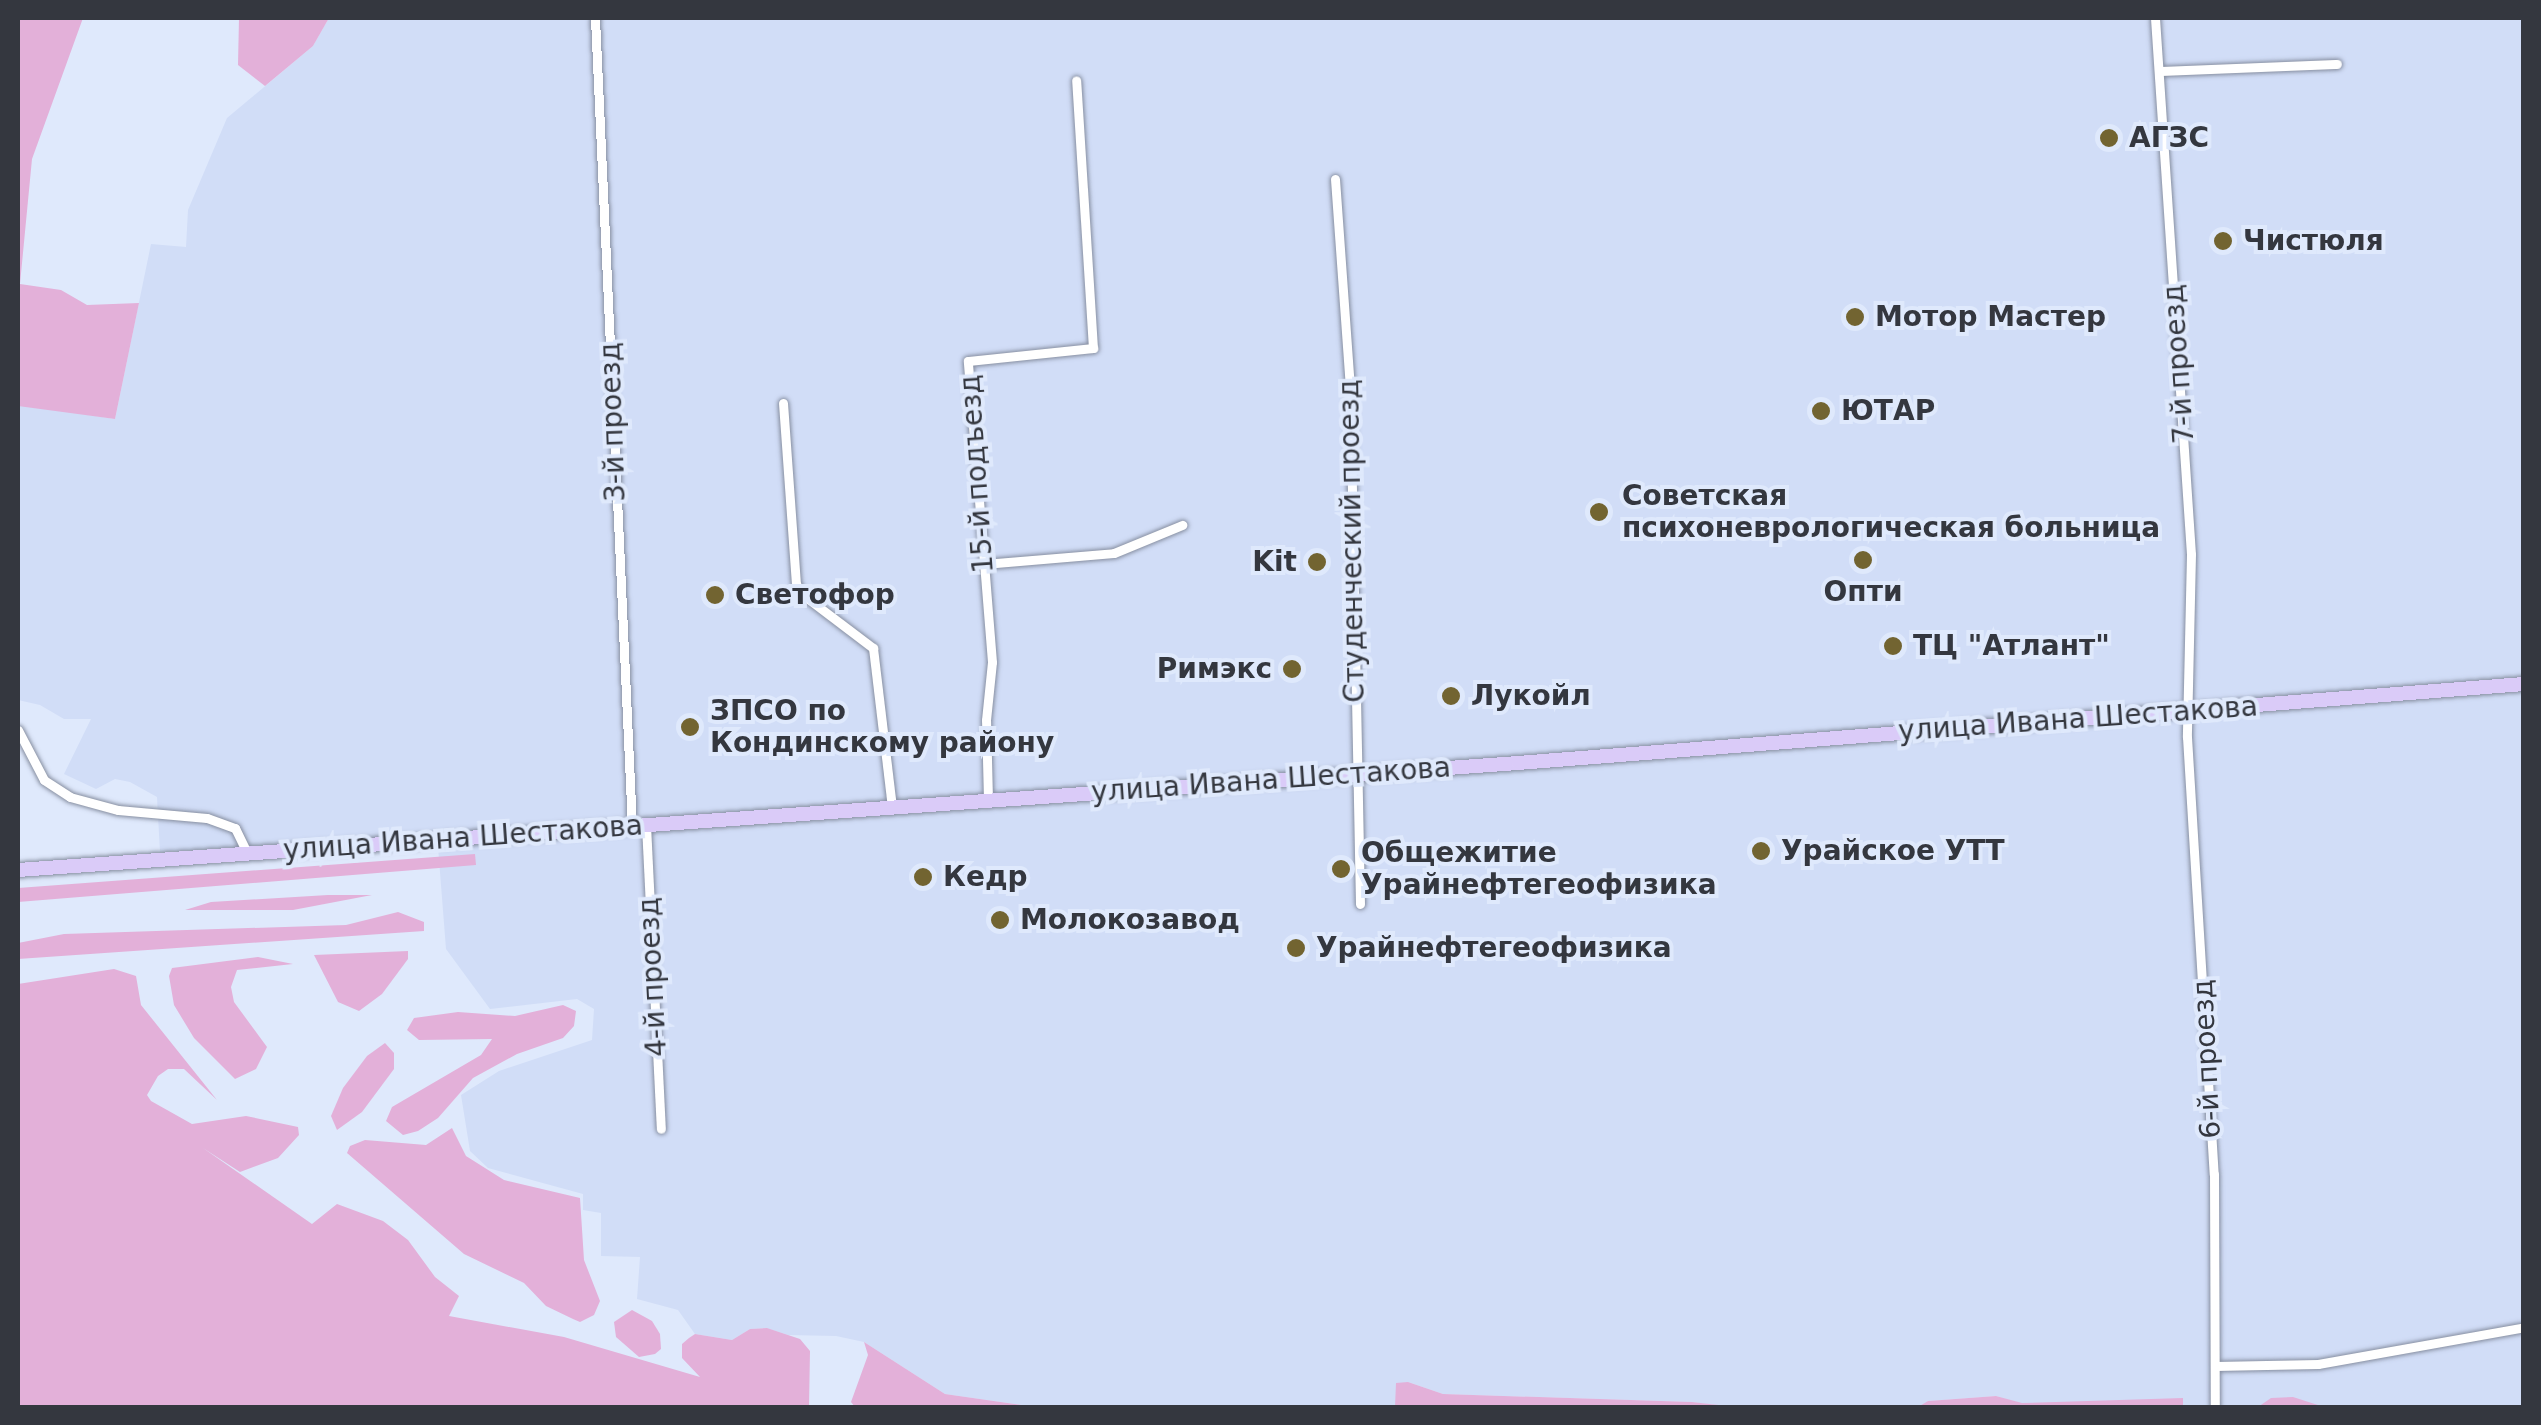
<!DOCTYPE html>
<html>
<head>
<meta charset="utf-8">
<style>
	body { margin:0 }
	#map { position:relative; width:2541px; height:1425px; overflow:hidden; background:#dfe9fc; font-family:"DejaVu Sans",sans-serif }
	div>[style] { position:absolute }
	.built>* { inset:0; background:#d1ddf7 }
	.green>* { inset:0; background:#e3b0d9 }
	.roads { filter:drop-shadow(0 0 2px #878fa1) drop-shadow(0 0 2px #878fa1) }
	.minor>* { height:9px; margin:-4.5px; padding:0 4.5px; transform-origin:4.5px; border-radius:4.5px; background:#fff }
	.primary>* { height:14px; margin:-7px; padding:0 7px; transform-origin:7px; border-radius:7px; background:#dacbf8 }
	.dots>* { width:28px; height:28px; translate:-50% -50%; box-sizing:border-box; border:5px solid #dfe9fc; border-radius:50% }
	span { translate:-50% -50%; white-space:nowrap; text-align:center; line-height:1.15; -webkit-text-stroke:8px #dfe9fc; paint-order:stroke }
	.poi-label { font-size:28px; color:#34373f; font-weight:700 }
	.left { translate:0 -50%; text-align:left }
	.right { translate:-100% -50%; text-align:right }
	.street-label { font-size:28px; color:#34373f }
	.frame { position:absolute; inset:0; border:20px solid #34373f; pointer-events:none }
</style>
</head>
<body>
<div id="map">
	<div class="built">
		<i style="clip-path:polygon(329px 18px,2523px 18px,2523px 1407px,2183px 1408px,2183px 1399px,2022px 1404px,1996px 1396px,1928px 1401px,1918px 1408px,1736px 1408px,1692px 1402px,1443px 1394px,1408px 1382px,1396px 1407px,1036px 1407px,945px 1394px,864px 1342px,836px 1336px,788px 1335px,766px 1328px,750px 1329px,732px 1340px,695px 1334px,678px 1310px,637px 1299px,640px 1257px,601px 1256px,601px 1213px,583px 1210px,583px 1194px,488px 1168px,470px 1151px,461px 1095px,499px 1071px,592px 1040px,594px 1009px,577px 999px,490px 1009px,446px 949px,437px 834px,160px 852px,157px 797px,130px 782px,115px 779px,96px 789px,64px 774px,91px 719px,64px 719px,40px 705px,18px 700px,18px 404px,115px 419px,151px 244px,186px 247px,188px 210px,227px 118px,313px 46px)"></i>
	</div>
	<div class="green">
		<i style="clip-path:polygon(18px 18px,83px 18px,32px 159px,20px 284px,61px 290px,87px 305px,139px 303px,115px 419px,18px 406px)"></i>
		<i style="clip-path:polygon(239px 18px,329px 18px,313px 46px,265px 86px,238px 65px)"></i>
		<i style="clip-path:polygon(475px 854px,476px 865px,18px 902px,18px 888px)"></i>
		<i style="clip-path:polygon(328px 895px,372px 895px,293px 910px,185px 910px,211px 902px)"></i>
		<i style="clip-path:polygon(398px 912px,424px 922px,424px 931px,18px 959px,18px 943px,64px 934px,346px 925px)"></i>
		<i style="clip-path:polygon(408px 951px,408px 959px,382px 994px,359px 1011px,338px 1002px,314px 955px)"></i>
		<i style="clip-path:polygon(258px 957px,293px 964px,237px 970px,231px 987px,234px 1002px,267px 1047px,256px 1069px,235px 1079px,194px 1038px,174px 1005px,169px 976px,172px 968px)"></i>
		<i style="clip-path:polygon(114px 969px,136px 976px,141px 1005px,217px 1100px,184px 1069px,168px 1069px,158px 1076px,147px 1095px,151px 1101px,192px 1124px,246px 1116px,298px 1127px,299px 1135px,278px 1158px,240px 1172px,203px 1148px,312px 1224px,337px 1204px,383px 1221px,408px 1240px,435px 1277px,459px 1296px,449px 1316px,564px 1337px,700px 1377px,682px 1358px,682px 1344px,689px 1338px,695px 1334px,732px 1340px,750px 1329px,767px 1328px,800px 1339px,810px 1351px,809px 1407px,18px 1407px,18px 984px)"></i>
		<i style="clip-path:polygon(563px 1005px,576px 1011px,574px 1026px,563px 1038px,517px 1054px,473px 1078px,438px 1118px,418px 1131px,403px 1135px,386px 1121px,392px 1107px,481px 1055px,492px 1039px,419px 1040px,407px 1030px,414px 1018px,458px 1012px,515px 1016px)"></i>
		<i style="clip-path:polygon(385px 1043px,394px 1053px,394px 1069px,362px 1112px,337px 1130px,331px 1116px,343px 1088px,367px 1056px)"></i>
		<i style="clip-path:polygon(452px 1128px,466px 1156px,504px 1180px,580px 1198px,584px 1260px,600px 1301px,594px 1315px,580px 1322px,573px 1319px,546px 1306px,524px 1283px,464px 1254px,347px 1153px,350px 1146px,365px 1140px,426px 1145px)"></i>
		<i style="clip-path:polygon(632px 1310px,652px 1321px,660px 1334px,661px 1349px,655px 1354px,639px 1357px,616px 1337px,614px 1322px)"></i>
		<i style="clip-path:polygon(864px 1342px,945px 1394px,1036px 1407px,855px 1407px,851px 1402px,868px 1355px)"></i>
		<i style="clip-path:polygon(1408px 1382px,1443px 1394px,1692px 1402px,1736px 1407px,1395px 1407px,1396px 1383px)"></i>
		<i style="clip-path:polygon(1996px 1396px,2022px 1403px,2183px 1398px,2183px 1407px,1918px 1407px,1928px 1401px)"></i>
		<i style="clip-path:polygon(2293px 1397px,2324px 1407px,2258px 1407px,2271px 1398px)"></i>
	</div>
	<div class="roads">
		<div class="minor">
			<i style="left:595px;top:18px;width:809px;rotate:87.38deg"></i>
			<i style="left:2155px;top:18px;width:537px;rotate:86.16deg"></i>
			<i style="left:2191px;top:554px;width:183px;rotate:91.3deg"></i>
			<i style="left:2187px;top:737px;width:438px;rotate:86.5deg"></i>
			<i style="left:2214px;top:1174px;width:234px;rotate:89.8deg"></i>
			<i style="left:2159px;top:71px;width:178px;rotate:-2.3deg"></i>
			<i style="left:1335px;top:179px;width:210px;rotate:85.9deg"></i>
			<i style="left:1350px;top:388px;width:516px;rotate:88.89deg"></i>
			<i style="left:783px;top:403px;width:181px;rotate:85.9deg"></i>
			<i style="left:796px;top:584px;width:13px;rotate:58deg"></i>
			<i style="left:803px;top:595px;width:88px;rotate:37.1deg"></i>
			<i style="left:873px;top:648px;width:160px;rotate:83.2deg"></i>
			<i style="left:984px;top:564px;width:130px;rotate:-4.8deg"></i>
			<i style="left:1114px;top:553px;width:74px;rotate:-22.4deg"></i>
			<i style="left:18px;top:730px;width:56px;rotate:62.5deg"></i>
			<i style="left:44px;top:780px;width:31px;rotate:33deg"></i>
			<i style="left:70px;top:797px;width:50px;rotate:15.2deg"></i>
			<i style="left:118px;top:810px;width:89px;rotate:5.1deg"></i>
			<i style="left:207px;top:818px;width:30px;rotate:20deg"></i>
			<i style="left:235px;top:828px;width:28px;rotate:64deg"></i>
			<i style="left:988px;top:800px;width:80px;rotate:-91.4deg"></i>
			<i style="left:986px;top:720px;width:58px;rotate:-84.1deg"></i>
			<i style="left:992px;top:662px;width:302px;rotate:-94.6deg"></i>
			<i style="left:968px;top:361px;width:126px;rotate:-5.9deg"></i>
			<i style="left:1093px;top:348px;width:268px;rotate:-93.6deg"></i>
			<i style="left:646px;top:825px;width:304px;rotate:87.2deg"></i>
			<i style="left:2215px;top:1366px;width:103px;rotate:-1.1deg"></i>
			<i style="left:2318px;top:1364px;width:206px;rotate:-10.1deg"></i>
		</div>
		<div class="primary">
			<i style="left:18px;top:870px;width:1504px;rotate:-4.08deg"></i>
			<i style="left:1518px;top:763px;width:1009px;rotate:-4.49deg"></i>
		</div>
	</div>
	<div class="dots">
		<i style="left:2109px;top:138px;background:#726431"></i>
		<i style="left:2223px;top:241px;background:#726431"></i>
		<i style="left:1855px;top:317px;background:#726431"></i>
		<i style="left:1821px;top:411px;background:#726431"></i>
		<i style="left:1599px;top:512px;background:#726431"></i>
		<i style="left:1863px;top:560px;background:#726431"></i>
		<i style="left:1317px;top:562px;background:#726431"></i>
		<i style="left:715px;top:595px;background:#726431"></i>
		<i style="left:1893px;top:646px;background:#726431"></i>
		<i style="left:1292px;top:669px;background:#726431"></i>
		<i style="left:1451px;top:696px;background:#726431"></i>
		<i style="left:690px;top:727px;background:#726431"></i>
		<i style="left:1761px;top:851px;background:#726431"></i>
		<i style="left:1341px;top:869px;background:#726431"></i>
		<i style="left:923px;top:877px;background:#726431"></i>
		<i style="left:1000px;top:920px;background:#726431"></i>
		<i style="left:1296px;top:948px;background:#726431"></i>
	</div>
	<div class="poi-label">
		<span class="left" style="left:2129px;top:138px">АГЗС</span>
		<span class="left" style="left:2243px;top:241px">Чистюля</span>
		<span class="left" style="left:1875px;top:317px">Мотор Мастер</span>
		<span class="left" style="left:1841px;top:411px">ЮТАР</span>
		<span class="left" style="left:1622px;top:512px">Советская<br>психоневрологическая больница</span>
		<span class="right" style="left:1297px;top:562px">Kit</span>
		<span style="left:1863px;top:592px">Опти</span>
		<span class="left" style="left:735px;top:595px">Светофор</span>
		<span class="left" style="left:1913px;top:646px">ТЦ "Атлант"</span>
		<span class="right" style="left:1272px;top:669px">Римэкс</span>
		<span class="left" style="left:1471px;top:696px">Лукойл</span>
		<span class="left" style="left:710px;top:727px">ЗПСО по<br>Кондинскому району</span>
		<span class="left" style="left:1781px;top:851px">Урайское УТТ</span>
		<span class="left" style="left:1361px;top:869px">Общежитие<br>Урайнефтегеофизика</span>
		<span class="left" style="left:943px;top:877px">Кедр</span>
		<span class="left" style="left:1020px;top:920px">Молокозавод</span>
		<span class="left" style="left:1316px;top:948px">Урайнефтегеофизика</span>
	</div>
	<div class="street-label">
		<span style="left:2179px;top:364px;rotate:-94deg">7-й проезд</span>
		<span style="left:613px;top:422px;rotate:-92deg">3-й проезд</span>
		<span style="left:977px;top:474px;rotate:-94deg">15-й подъезд</span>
		<span style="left:1352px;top:541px;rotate:-91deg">Студенческий проезд</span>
		<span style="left:2078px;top:719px;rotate:-4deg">улица Ивана Шестакова</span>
		<span style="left:1271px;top:780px;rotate:-4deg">улица Ивана Шестакова</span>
		<span style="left:463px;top:838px;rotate:-4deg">улица Ивана Шестакова</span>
		<span style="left:653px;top:977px;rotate:-93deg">4-й проезд</span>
		<span style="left:2207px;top:1059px;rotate:-93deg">6-й проезд</span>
	</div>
	<div class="frame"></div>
</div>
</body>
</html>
